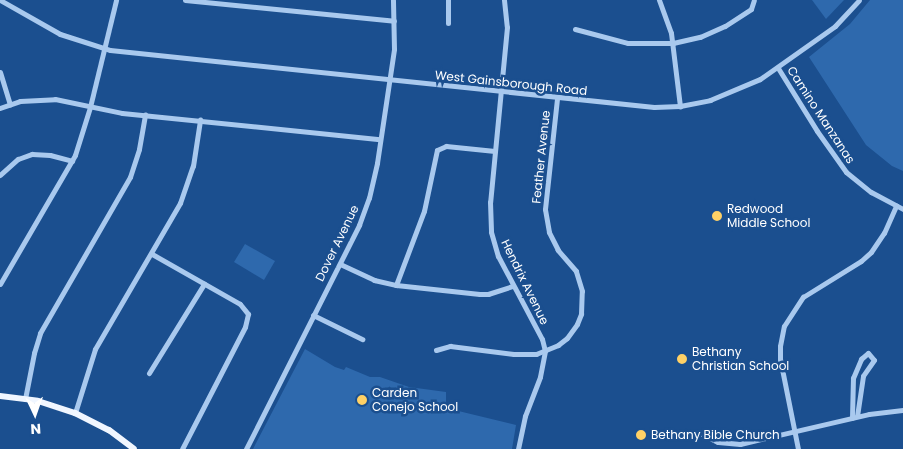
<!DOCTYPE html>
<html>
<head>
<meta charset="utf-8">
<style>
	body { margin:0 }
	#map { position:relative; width:903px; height:449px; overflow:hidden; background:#1b4f8f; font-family:Poppins,sans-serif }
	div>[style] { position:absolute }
	.green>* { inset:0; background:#2e69ad }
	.minor>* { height:5px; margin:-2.5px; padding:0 2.5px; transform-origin:2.5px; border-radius:2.5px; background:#a9c9ee }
	.major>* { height:6px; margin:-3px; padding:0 3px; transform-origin:3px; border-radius:3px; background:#f0f6ff }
	.dots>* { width:14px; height:14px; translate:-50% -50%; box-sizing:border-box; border:2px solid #1b4f8f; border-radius:50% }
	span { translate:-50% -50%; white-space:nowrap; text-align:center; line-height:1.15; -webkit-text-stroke:5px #1b4f8f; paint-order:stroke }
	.street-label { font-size:12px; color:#fff }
	.poi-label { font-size:12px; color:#fff }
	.left { translate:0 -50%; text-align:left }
	.north { position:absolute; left:10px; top:389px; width:50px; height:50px; -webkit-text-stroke:4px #1b4f8f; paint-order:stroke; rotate:177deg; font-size:14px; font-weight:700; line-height:20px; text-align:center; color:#fff }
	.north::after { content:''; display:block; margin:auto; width:18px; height:22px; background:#fff; clip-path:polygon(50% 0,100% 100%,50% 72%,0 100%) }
</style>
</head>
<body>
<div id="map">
	<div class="green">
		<i style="clip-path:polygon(812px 0,844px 0,826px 19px)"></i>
		<i style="clip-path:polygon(870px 0,903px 0,903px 171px,892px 166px,866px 145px,809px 57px,850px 24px)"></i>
		<i style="clip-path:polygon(245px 244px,275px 261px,264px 280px,234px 262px)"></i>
		<i style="clip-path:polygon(305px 349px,335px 367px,344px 370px,346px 367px,370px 377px,380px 377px,409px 387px,446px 392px,446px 408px,516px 425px,512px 449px,253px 449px)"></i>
	</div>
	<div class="minor">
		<i style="left:0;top:0;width:69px;rotate:29.5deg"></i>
		<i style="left:60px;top:34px;width:52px;rotate:17.7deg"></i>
		<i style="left:110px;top:50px;width:547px;rotate:5.98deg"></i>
		<i style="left:654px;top:107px;width:26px;rotate:-2deg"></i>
		<i style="left:680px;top:106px;width:31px;rotate:-11deg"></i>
		<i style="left:710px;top:100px;width:54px;rotate:-22.8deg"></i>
		<i style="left:760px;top:79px;width:92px;rotate:-35.2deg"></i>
		<i style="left:835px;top:26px;width:35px;rotate:-47deg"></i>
		<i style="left:185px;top:0;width:210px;rotate:5.7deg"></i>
		<i style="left:504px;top:0;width:27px;rotate:84deg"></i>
		<i style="left:507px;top:27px;width:176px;rotate:95.5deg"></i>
		<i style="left:490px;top:202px;width:30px;rotate:88deg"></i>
		<i style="left:491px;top:232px;width:25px;rotate:74deg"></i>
		<i style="left:498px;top:256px;width:94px;rotate:62.1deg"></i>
		<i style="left:542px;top:339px;width:12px;rotate:76deg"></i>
		<i style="left:545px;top:351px;width:26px;rotate:101deg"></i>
		<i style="left:540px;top:377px;width:42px;rotate:111deg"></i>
		<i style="left:525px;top:416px;width:34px;rotate:102deg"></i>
		<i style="left:659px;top:0;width:35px;rotate:70deg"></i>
		<i style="left:671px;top:33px;width:74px;rotate:83deg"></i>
		<i style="left:448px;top:23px;width:23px;rotate:-90deg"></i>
		<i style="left:575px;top:29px;width:55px;rotate:14.8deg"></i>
		<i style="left:628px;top:43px;width:45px"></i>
		<i style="left:673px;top:43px;width:28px;rotate:-13deg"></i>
		<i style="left:700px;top:37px;width:27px;rotate:-24deg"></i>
		<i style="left:725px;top:26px;width:31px;rotate:-33deg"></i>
		<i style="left:751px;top:9px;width:9px;rotate:-72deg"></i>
		<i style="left:778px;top:68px;width:74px;rotate:58.2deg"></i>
		<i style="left:817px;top:131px;width:50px;rotate:54.7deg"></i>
		<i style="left:846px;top:172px;width:32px;rotate:39deg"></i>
		<i style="left:871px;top:192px;width:36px;rotate:28deg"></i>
		<i style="left:0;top:72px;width:34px;rotate:73deg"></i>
		<i style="left:0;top:108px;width:21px;rotate:-19deg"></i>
		<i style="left:20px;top:101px;width:35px;rotate:-3deg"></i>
		<i style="left:55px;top:99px;width:68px;rotate:11.8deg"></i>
		<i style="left:122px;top:113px;width:259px;rotate:5.8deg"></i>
		<i style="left:0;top:175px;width:24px;rotate:-42deg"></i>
		<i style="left:18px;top:159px;width:15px;rotate:-20deg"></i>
		<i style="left:32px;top:154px;width:18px;rotate:3deg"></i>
		<i style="left:50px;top:155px;width:23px;rotate:15deg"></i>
		<i style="left:152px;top:254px;width:101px;rotate:29.6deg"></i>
		<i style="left:240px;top:304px;width:13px;rotate:51deg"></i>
		<i style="left:248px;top:314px;width:13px;rotate:103deg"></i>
		<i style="left:245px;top:327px;width:137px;rotate:117.3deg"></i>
		<i style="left:340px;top:264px;width:38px;rotate:25deg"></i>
		<i style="left:374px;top:280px;width:23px;rotate:13deg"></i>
		<i style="left:396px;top:285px;width:84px;rotate:6.1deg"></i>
		<i style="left:480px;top:294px;width:8px"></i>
		<i style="left:488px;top:294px;width:26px;rotate:-18deg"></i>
		<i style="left:0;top:284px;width:149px;rotate:-59.8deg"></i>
		<i style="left:75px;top:155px;width:50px;rotate:-72.6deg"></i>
		<i style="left:90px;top:107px;width:110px;rotate:-76.3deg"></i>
		<i style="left:396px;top:285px;width:79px;rotate:-69.3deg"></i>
		<i style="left:424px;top:211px;width:62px;rotate:-78deg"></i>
		<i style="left:437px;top:150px;width:10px;rotate:-24deg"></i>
		<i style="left:446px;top:146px;width:49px;rotate:5.8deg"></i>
		<i style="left:313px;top:315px;width:55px;rotate:26.1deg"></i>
		<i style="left:436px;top:350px;width:15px;rotate:-16deg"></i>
		<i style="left:450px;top:346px;width:64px;rotate:7.1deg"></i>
		<i style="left:514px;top:354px;width:22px"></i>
		<i style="left:536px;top:354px;width:24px;rotate:-22deg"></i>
		<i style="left:558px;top:345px;width:11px;rotate:-38deg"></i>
		<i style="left:567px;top:338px;width:17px;rotate:-54deg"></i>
		<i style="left:577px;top:324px;width:11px;rotate:-68deg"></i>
		<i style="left:581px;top:314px;width:23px;rotate:-88deg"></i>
		<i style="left:582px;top:291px;width:21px;rotate:-107deg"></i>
		<i style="left:576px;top:271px;width:28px;rotate:-131deg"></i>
		<i style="left:558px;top:250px;width:20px;rotate:-117deg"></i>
		<i style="left:549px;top:232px;width:23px;rotate:-100deg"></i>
		<i style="left:545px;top:209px;width:112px;rotate:-83.8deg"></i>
		<i style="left:149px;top:373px;width:105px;rotate:-58.3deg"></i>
		<i style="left:25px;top:399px;width:47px;rotate:-78.9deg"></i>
		<i style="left:34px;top:353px;width:21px;rotate:-73deg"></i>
		<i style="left:40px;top:333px;width:180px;rotate:-60deg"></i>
		<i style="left:130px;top:177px;width:29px;rotate:-72deg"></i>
		<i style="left:139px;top:149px;width:35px;rotate:-80deg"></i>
		<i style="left:75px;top:413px;width:67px;rotate:-72.6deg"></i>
		<i style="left:95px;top:349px;width:169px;rotate:-59.8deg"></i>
		<i style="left:180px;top:203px;width:39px;rotate:-71deg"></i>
		<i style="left:193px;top:166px;width:47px;rotate:-81.3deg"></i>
		<i style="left:852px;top:418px;width:40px;rotate:-88.6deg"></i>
		<i style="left:853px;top:378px;width:21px;rotate:-67deg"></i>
		<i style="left:861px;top:359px;width:9px;rotate:-41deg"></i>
		<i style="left:868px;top:353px;width:9px;rotate:49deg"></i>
		<i style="left:874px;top:360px;width:19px;rotate:125deg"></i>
		<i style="left:863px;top:376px;width:40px;rotate:98.5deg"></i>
		<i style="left:698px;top:432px;width:22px;rotate:27deg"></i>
		<i style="left:718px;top:442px;width:22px;rotate:5deg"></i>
		<i style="left:740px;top:444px;width:132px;rotate:-13.1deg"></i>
		<i style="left:869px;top:414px;width:34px;rotate:-7deg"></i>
		<i style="left:246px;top:449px;width:251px;rotate:-63.2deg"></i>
		<i style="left:359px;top:225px;width:29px;rotate:-70deg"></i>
		<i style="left:369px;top:198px;width:36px;rotate:-77deg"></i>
		<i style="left:377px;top:163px;width:115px;rotate:-81.5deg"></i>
		<i style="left:394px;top:49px;width:49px;rotate:-91.2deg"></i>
		<i style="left:798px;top:449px;width:92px;rotate:-101.3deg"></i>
		<i style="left:780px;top:359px;width:13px;rotate:-90deg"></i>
		<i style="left:780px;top:346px;width:20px;rotate:-79deg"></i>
		<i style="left:784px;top:326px;width:35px;rotate:-57deg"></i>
		<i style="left:803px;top:297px;width:68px;rotate:-31.8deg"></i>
		<i style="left:861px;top:261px;width:13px;rotate:-42deg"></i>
		<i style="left:871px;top:252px;width:23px;rotate:-56deg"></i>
		<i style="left:884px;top:233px;width:30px;rotate:-66deg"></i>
	</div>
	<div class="major">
		<i style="left:0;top:396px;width:38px;rotate:7deg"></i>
		<i style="left:38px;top:401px;width:39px;rotate:18deg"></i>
		<i style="left:75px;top:413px;width:38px;rotate:27deg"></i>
		<i style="left:109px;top:430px;width:31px;rotate:37deg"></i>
	</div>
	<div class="dots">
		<i style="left:717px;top:216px;background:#ffd166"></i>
		<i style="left:682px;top:359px;background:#ffd166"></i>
		<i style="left:362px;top:400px;background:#ffd166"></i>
		<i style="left:641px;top:435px;background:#ffd166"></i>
	</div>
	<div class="street-label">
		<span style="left:511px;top:83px;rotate:6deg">West Gainsborough Road</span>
		<span style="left:821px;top:115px;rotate:57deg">Camino Manzanas</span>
		<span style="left:541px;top:157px;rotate:-84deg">Feather Avenue</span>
		<span style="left:337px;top:243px;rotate:-64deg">Dover Avenue</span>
		<span style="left:525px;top:282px;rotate:64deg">Hendrix Avenue</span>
	</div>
	<div class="poi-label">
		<span class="left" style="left:727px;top:216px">Redwood<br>Middle School</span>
		<span class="left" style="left:692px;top:359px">Bethany<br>Christian School</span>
		<span class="left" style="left:372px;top:400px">Carden<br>Conejo School</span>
		<span class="left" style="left:651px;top:435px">Bethany Bible Church</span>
	</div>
	<div class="north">N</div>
</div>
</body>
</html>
